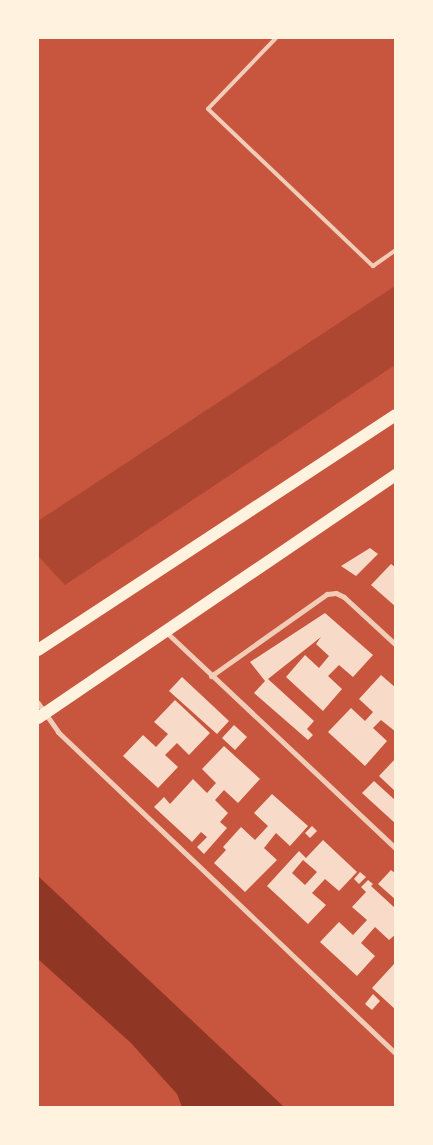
<!DOCTYPE html>
<html>
<head>
<meta charset="utf-8">
<style>
	body { margin:0 }
	#map { position:relative; width:433px; height:1145px; overflow:hidden; background:#c8553d; font-family:"PT Sans",sans-serif }
	div>[style] { position:absolute }
	.green>* { inset:0; background:#ae4732 }
	.water>* { inset:0; background:#8f3625 }
	.building>* { inset:0; background:#f7dbc8 }
	.service>* { height:4px; margin:-2px; padding:0 2px; transform-origin:2px; border-radius:2px; background:#f1ccb7 }
	.minor>* { height:5px; margin:-2.5px; padding:0 2.5px; transform-origin:2.5px; border-radius:2.5px; background:#f1ccb7 }
	.primary>* { height:12px; margin:-6px; padding:0 6px; transform-origin:6px; border-radius:6px; background:#fff3e0 }
	span { translate:-50% -50%; white-space:nowrap; text-align:center; line-height:1.15; -webkit-text-stroke:4.5px #fff3e0; paint-order:stroke }
	.frame { position:absolute; inset:0; border:39px solid #fff3e0; pointer-events:none }
</style>
</head>
<body>
<div id="map">
	<div class="green">
		<i style="clip-path:polygon(395px 286px,395px 365px,65px 585px,38px 556px,38px 521px)"></i>
	</div>
	<div class="water">
		<i style="clip-path:polygon(38px 876px,284px 1107px,182px 1107px,177px 1094px,131px 1043px,38px 959px)"></i>
	</div>
	<div class="building">
		<i style="clip-path:polygon(370px 548px,378px 554px,356px 576px,341px 566px)"></i>
		<i style="clip-path:polygon(391px 564px,396px 568px,396px 607px,371px 585px)"></i>
		<i style="clip-path:polygon(325px 613px,373px 655px,353px 677px,339px 665px,328px 676px,342px 689px,323px 711px,286px 677px,305px 655px,319px 668px,329px 656px,316px 644px,321px 637px,268px 679px,314px 721px,307px 729px,313px 735px,308px 740px,254px 693px,265px 681px,250px 662px)"></i>
		<i style="clip-path:polygon(381px 675px,396px 688px,396px 732px,381px 720px,373px 728px,387px 741px,365px 766px,328px 732px,351px 708px,365px 721px,373px 712px,359px 699px)"></i>
		<i style="clip-path:polygon(182px 677px,229px 721px,217px 734px,169px 691px)"></i>
		<i style="clip-path:polygon(175px 700px,210px 733px,189px 755px,177px 743px,165px 755px,178px 767px,158px 788px,123px 756px,143px 735px,156px 747px,168px 734px,154px 722px)"></i>
		<i style="clip-path:polygon(234px 725px,247px 737px,235px 750px,222px 738px)"></i>
		<i style="clip-path:polygon(224px 746px,260px 779px,238px 803px,224px 790px,215px 800px,228px 813px,220px 822px,227px 828px,204px 854px,197px 847px,207px 837px,201px 832px,192px 842px,154px 807px,164px 797px,170px 804px,193px 779px,207px 793px,216px 783px,202px 769px)"></i>
		<i style="clip-path:polygon(396px 758px,396px 792px,379px 776px)"></i>
		<i style="clip-path:polygon(374px 781px,396px 801px,396px 824px,362px 793px)"></i>
		<i style="clip-path:polygon(272px 794px,308px 826px,290px 846px,276px 833px,264px 848px,277px 860px,245px 892px,214px 863px,226px 850px,223px 847px,241px 827px,255px 840px,268px 826px,254px 813px)"></i>
		<i style="clip-path:polygon(312px 826px,317px 831px,310px 838px,305px 833px)"></i>
		<i style="clip-path:polygon(evenodd,323px 840px,357px 872px,339px 891px,325px 879px,312px 893px,326px 905px,308px 924px,267px 886px,299px 851px,306px 858px,323px 840px,303px 860px,317px 872px,305px 885px,292px 873px,303px 860px)"></i>
		<i style="clip-path:polygon(391px 870px,396px 874px,396px 900px,378px 884px)"></i>
		<i style="clip-path:polygon(360px 872px,366px 877px,359px 884px,354px 879px)"></i>
		<i style="clip-path:polygon(368px 880px,373px 884px,371px 886px,396px 909px,396px 934px,389px 940px,375px 927px,361px 943px,375px 956px,357px 976px,320px 942px,339px 922px,353px 935px,367px 920px,352px 907px,366px 892px,361px 887px)"></i>
		<i style="clip-path:polygon(394px 964px,396px 965px,396px 1010px,372px 988px)"></i>
		<i style="clip-path:polygon(373px 994px,380px 1001px,372px 1010px,365px 1004px)"></i>
	</div>
	<div class="service">
		<i style="left:276px;top:38px;width:98px;rotate:133.8deg"></i>
		<i style="left:208px;top:109px;width:228px;rotate:43.6deg"></i>
		<i style="left:373px;top:266px;width:28px;rotate:-35deg"></i>
	</div>
	<div class="minor">
		<i style="left:165px;top:631px;width:318px;rotate:43.3deg"></i>
		<i style="left:211px;top:676px;width:142px;rotate:-35.3deg"></i>
		<i style="left:327px;top:594px;width:9px;rotate:-6deg"></i>
		<i style="left:336px;top:593px;width:9px;rotate:27deg"></i>
		<i style="left:344px;top:597px;width:71px;rotate:42.7deg"></i>
		<i style="left:38px;top:703px;width:35px;rotate:55deg"></i>
		<i style="left:58px;top:732px;width:467px;rotate:43.6deg"></i>
	</div>
	<div class="primary">
		<i style="left:38px;top:650px;width:428px;rotate:-33.3deg"></i>
		<i style="left:38px;top:718px;width:433px;rotate:-34.2deg"></i>
	</div>
	<div class="frame"></div>
</div>
</body>
</html>
